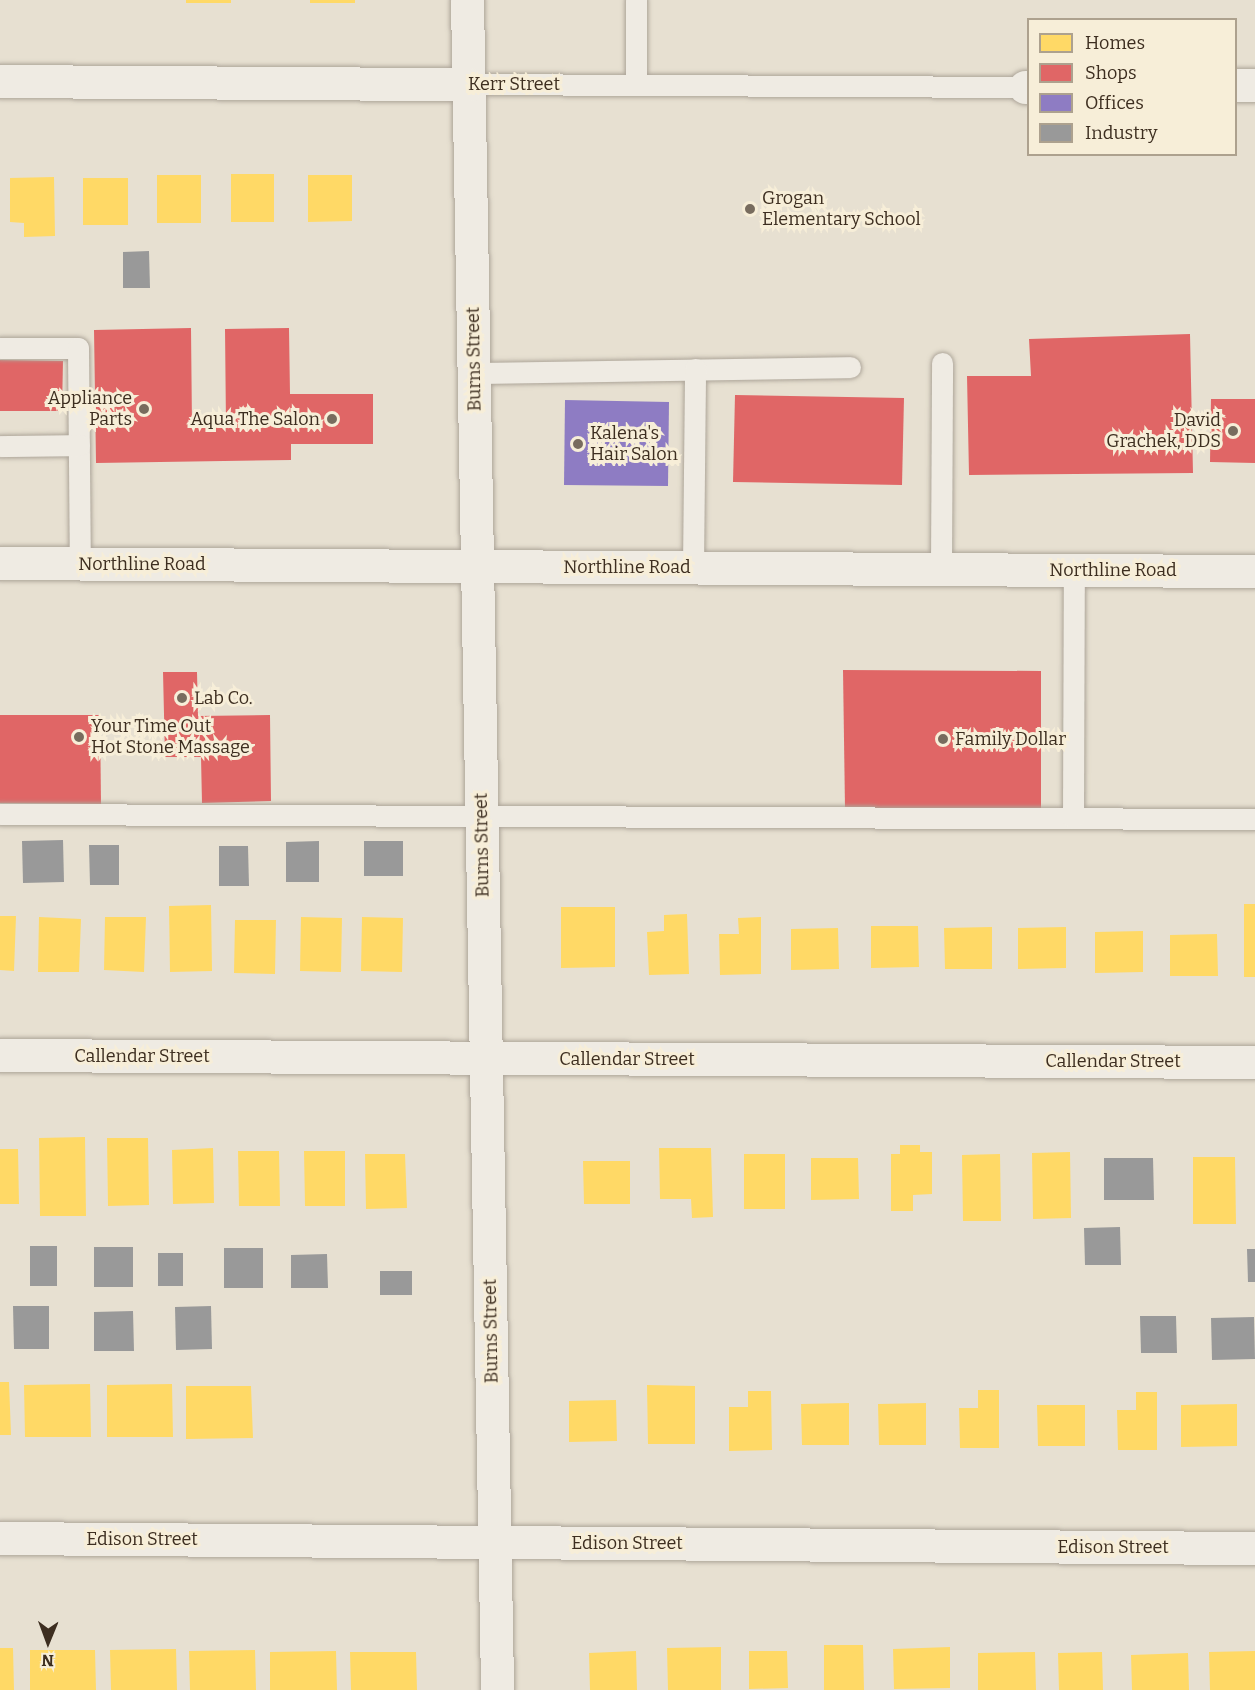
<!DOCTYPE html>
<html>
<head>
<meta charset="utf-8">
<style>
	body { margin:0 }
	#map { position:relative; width:1255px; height:1690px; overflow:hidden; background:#e7e0d1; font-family:Bitter,serif }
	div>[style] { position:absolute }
	.homes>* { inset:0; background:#ffd966 }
	.shops>* { inset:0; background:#e06666 }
	.offices>* { inset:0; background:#8e7cc3 }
	.industry>* { inset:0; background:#999 }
	.roads { filter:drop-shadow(0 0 2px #ada599) drop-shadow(0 0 2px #ada599) }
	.service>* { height:21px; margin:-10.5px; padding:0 10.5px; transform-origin:10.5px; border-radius:10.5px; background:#efebe3 }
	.minor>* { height:33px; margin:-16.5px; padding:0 16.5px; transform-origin:16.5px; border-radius:16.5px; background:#efebe3 }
	.secondary>* { height:33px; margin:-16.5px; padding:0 16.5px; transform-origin:16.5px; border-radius:16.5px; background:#efebe3 }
	.dots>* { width:16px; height:16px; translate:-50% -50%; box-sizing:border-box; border:3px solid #f7eed8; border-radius:50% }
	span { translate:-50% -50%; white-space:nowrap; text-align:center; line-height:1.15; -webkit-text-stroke:6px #f7eed8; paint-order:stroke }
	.street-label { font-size:18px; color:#3d2e20 }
	.poi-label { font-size:18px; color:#3d2e20 }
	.left { translate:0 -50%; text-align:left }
	.right { translate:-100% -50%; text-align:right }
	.legend { position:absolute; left:1027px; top:18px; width:210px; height:138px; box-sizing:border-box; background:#f7eed8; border:2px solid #ada18e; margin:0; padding:8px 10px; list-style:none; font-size:18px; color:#3d2e20 }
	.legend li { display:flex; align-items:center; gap:12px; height:30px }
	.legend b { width:30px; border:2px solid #ada18e }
	.north { position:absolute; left:18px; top:1612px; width:60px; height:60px; -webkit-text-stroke:4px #f7eed8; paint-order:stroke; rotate:181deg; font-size:16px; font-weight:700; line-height:24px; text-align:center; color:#3d2e20 }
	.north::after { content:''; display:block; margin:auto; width:21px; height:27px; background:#3d2e20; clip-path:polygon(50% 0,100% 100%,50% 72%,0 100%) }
</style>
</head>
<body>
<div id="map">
	<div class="homes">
		<i style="clip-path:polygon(186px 0,231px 0,231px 3px,186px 3px)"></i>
		<i style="clip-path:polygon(310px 0,355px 0,355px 3px,310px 3px)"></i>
		<i style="clip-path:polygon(231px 174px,274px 174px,274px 222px,231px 222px)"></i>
		<i style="clip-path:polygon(157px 175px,201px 175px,201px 223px,157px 223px)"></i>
		<i style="clip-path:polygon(308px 175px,352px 175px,352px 221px,308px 222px)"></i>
		<i style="clip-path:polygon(54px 177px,55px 236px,24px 237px,24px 223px,10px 222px,10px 178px)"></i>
		<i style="clip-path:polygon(83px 178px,128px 178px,128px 225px,83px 225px)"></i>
		<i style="clip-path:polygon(1244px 904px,1255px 904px,1255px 977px,1244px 977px)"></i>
		<i style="clip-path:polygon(211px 905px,212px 971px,170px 972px,169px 906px)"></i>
		<i style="clip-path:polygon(561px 907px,615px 907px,615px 967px,561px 968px)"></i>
		<i style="clip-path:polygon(687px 914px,689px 974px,649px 975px,647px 932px,664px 931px,664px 915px)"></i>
		<i style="clip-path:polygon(0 916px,16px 916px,14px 971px,0 970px)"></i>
		<i style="clip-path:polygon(39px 917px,81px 919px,79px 972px,38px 972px)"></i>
		<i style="clip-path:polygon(105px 917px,146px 917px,144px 972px,104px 970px)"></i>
		<i style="clip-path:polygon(301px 917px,342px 918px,341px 972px,300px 971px)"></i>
		<i style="clip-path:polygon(362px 917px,403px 918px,402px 972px,361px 971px)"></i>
		<i style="clip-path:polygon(761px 917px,761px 974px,720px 975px,719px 934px,739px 934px,738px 918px)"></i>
		<i style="clip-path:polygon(235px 920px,276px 920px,275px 974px,234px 973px)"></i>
		<i style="clip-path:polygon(871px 926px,918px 926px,919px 967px,871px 968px)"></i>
		<i style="clip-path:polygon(992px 927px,992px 969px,945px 969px,944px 928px)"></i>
		<i style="clip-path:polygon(1066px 927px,1066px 968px,1018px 969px,1018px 928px)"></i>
		<i style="clip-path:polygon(838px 928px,839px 969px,791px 970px,791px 929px)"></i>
		<i style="clip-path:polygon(1143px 931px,1143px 972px,1095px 973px,1095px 932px)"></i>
		<i style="clip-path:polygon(1217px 934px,1218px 976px,1170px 976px,1170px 935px)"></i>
		<i style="clip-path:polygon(85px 1137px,86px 1216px,40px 1216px,39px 1138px)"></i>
		<i style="clip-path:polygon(107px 1138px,148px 1138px,149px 1205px,108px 1206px)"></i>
		<i style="clip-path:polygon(900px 1145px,920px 1145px,920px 1152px,932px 1152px,932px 1194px,913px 1195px,913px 1211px,891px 1211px,891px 1154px,900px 1154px)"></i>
		<i style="clip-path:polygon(213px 1148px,214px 1203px,173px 1204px,172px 1150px)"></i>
		<i style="clip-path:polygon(659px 1148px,711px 1148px,713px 1217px,692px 1218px,691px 1199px,660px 1199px)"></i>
		<i style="clip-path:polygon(0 1149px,18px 1149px,19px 1204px,0 1204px)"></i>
		<i style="clip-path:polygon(238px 1151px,279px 1151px,280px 1206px,239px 1206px)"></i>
		<i style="clip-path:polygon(304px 1151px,345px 1151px,345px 1206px,305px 1206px)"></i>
		<i style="clip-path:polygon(1070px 1152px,1071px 1218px,1033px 1219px,1032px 1153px)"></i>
		<i style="clip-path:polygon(365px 1154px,405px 1154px,407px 1208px,366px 1209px)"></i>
		<i style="clip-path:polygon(744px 1154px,785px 1154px,785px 1209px,744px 1209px)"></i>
		<i style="clip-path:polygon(1000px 1154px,1001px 1221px,963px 1221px,962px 1155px)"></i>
		<i style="clip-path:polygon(1193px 1157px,1235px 1157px,1236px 1224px,1193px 1224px)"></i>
		<i style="clip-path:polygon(811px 1158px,858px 1158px,859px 1199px,811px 1200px)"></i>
		<i style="clip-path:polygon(583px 1161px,630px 1161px,630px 1204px,584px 1204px)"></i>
		<i style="clip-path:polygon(0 1382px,9px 1382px,11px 1435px,0 1435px)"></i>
		<i style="clip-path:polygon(90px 1384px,91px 1437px,25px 1437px,24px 1385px)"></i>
		<i style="clip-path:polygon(172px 1384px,173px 1437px,107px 1437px,107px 1385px)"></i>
		<i style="clip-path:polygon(647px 1385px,695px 1386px,695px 1444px,648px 1444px)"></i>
		<i style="clip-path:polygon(186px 1386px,251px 1386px,253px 1438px,186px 1439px)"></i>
		<i style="clip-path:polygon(978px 1390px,999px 1390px,999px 1448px,960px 1448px,959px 1408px,978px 1408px)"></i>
		<i style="clip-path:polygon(748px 1391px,771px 1391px,772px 1450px,729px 1451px,729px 1407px,748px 1407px)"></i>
		<i style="clip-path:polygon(1136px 1392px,1157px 1392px,1157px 1450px,1118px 1450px,1117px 1410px,1136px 1410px)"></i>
		<i style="clip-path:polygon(616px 1400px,617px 1441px,569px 1442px,569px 1401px)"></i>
		<i style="clip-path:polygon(849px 1403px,849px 1445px,802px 1445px,801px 1404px)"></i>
		<i style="clip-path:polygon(926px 1403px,926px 1445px,879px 1445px,878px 1404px)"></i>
		<i style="clip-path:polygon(1237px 1404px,1237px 1446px,1181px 1447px,1181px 1405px)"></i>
		<i style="clip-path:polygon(1037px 1405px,1085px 1405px,1085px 1446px,1038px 1446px)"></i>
		<i style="clip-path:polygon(824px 1645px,863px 1645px,864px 1690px,824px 1690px)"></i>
		<i style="clip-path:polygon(721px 1647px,721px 1690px,668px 1690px,667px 1648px)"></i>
		<i style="clip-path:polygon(950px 1647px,950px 1688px,894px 1689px,893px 1649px)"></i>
		<i style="clip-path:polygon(0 1648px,13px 1648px,14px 1690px,0 1690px)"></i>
		<i style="clip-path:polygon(176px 1649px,177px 1690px,111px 1690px,110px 1650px)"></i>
		<i style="clip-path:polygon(30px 1650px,95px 1650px,96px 1690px,30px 1690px)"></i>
		<i style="clip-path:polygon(255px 1650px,256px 1690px,190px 1690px,189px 1651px)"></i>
		<i style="clip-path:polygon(336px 1651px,337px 1690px,270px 1690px,270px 1652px)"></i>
		<i style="clip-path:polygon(636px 1651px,637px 1690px,590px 1690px,589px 1653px)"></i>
		<i style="clip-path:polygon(749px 1651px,787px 1651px,788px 1688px,749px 1689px)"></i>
		<i style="clip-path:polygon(1255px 1651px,1255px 1690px,1210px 1690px,1209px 1652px)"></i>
		<i style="clip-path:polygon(350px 1652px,416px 1652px,417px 1690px,351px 1690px)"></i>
		<i style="clip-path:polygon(1035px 1652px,1036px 1690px,978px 1690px,978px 1653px)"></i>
		<i style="clip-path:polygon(1102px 1652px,1103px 1690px,1059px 1690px,1058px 1653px)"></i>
		<i style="clip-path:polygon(1188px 1653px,1189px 1690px,1132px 1690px,1131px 1655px)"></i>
	</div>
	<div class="shops">
		<i style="clip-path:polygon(191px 328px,192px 426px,226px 426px,225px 329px,289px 328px,290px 394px,373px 394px,373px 444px,291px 444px,291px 460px,96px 463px,94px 330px)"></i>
		<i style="clip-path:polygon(1190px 334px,1193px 473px,969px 475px,967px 376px,1031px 376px,1029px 339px)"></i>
		<i style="clip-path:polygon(0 360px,63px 361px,62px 411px,0 411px)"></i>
		<i style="clip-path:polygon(735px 395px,904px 398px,902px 485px,733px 482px)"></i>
		<i style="clip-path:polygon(1211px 399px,1255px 399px,1255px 463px,1210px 462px)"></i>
		<i style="clip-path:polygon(843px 670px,1041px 671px,1041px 808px,845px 808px)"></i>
		<i style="clip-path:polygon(163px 672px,197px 672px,198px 716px,270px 715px,271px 801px,202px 803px,201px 757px,165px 757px)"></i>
		<i style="clip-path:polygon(0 715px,100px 715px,101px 804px,0 803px)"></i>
	</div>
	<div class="offices">
		<i style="clip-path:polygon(565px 400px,669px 402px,668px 486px,564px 485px)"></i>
	</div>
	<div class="industry">
		<i style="clip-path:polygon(149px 251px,150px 288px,123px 288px,123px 252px)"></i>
		<i style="clip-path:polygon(63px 840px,64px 882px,23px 883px,22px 841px)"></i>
		<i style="clip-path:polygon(319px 841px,319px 882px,286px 882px,286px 842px)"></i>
		<i style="clip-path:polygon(364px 841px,403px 841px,403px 876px,364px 876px)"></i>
		<i style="clip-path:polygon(89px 845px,119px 845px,119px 885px,90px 885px)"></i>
		<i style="clip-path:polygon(219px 846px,248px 846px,249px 886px,219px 886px)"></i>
		<i style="clip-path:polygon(1104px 1158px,1153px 1158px,1154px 1200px,1104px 1200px)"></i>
		<i style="clip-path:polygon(1120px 1227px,1121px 1265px,1085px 1265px,1084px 1228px)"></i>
		<i style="clip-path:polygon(30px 1246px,57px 1246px,57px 1286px,30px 1286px)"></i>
		<i style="clip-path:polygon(94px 1247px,133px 1247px,133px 1287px,94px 1287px)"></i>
		<i style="clip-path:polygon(224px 1248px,263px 1248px,263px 1288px,224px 1288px)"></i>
		<i style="clip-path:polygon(1247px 1249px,1255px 1249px,1255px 1282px,1248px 1282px)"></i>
		<i style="clip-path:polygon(158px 1253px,183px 1253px,183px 1286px,158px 1286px)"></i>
		<i style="clip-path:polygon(327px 1254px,328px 1288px,291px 1288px,291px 1255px)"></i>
		<i style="clip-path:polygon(380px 1271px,412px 1271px,412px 1295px,380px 1295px)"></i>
		<i style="clip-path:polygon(13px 1306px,49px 1306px,49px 1349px,14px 1349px)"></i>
		<i style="clip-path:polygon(211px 1306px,212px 1349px,176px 1350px,175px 1307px)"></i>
		<i style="clip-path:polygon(133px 1311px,134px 1351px,94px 1351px,94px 1312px)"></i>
		<i style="clip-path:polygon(1140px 1316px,1176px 1316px,1177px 1353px,1141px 1353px)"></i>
		<i style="clip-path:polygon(1254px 1317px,1255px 1359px,1212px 1360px,1211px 1318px)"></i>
	</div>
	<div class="roads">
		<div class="service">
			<i style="left:636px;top:0;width:85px;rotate:90deg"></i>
			<i style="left:469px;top:84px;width:556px;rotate:0.31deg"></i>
			<i style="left:0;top:348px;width:78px"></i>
			<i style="left:78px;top:348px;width:215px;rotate:89.5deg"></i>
			<i style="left:474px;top:373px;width:376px;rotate:-0.9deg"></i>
			<i style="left:0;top:446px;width:79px;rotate:-0.7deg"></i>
			<i style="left:693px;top:567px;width:198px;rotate:-89.4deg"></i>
			<i style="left:941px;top:569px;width:206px;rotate:-89.7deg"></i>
			<i style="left:0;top:814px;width:1255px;rotate:0.23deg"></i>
			<i style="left:1073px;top:818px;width:248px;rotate:-89.8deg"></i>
		</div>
		<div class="minor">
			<i style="left:467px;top:0;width:1690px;rotate:88.98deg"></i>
			<i style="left:0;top:81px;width:469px;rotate:0.4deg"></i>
			<i style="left:1236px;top:85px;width:19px"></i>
			<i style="left:1025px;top:87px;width:3px"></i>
			<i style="left:0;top:1055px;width:1255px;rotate:0.32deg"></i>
			<i style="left:0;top:1538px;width:1255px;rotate:0.46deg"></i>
		</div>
		<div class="secondary">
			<i style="left:0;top:563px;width:1255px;rotate:0.37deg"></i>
		</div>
	</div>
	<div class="dots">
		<i style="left:750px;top:209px;background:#786c5e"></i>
		<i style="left:144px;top:409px;background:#786c5e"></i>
		<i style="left:332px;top:419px;background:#786c5e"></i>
		<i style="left:1233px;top:431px;background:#786c5e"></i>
		<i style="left:578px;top:444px;background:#786c5e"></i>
		<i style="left:182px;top:698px;background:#786c5e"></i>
		<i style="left:79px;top:737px;background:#786c5e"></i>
		<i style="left:943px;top:739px;background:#786c5e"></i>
	</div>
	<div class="street-label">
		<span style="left:514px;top:84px">Kerr Street</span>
		<span style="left:474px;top:359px;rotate:-91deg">Burns Street</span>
		<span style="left:142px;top:564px">Northline Road</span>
		<span style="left:627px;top:567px">Northline Road</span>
		<span style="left:1113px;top:570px">Northline Road</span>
		<span style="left:482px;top:845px;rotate:-91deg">Burns Street</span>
		<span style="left:142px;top:1056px">Callendar Street</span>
		<span style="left:627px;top:1059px">Callendar Street</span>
		<span style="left:1113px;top:1061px">Callendar Street</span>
		<span style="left:491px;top:1331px;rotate:-91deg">Burns Street</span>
		<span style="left:142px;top:1539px">Edison Street</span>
		<span style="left:627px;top:1543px">Edison Street</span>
		<span style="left:1113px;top:1547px">Edison Street</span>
	</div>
	<div class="poi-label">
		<span class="left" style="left:762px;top:209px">Grogan<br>Elementary School</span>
		<span class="right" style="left:132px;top:409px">Appliance<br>Parts</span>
		<span class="right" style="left:320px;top:419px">Aqua The Salon</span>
		<span class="right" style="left:1221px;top:431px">David<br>Grachek, DDS</span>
		<span class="left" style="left:590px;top:444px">Kalena's<br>Hair Salon</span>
		<span class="left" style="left:194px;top:698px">Lab Co.</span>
		<span class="left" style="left:91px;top:737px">Your Time Out<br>Hot Stone Massage</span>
		<span class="left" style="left:955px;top:739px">Family Dollar</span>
	</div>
	<ul class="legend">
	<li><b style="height:16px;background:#ffd966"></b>Homes</li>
	<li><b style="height:16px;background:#e06666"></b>Shops</li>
	<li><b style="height:16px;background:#8e7cc3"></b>Offices</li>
	<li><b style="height:16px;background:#999"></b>Industry</li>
	</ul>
	<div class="north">N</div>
</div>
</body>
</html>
